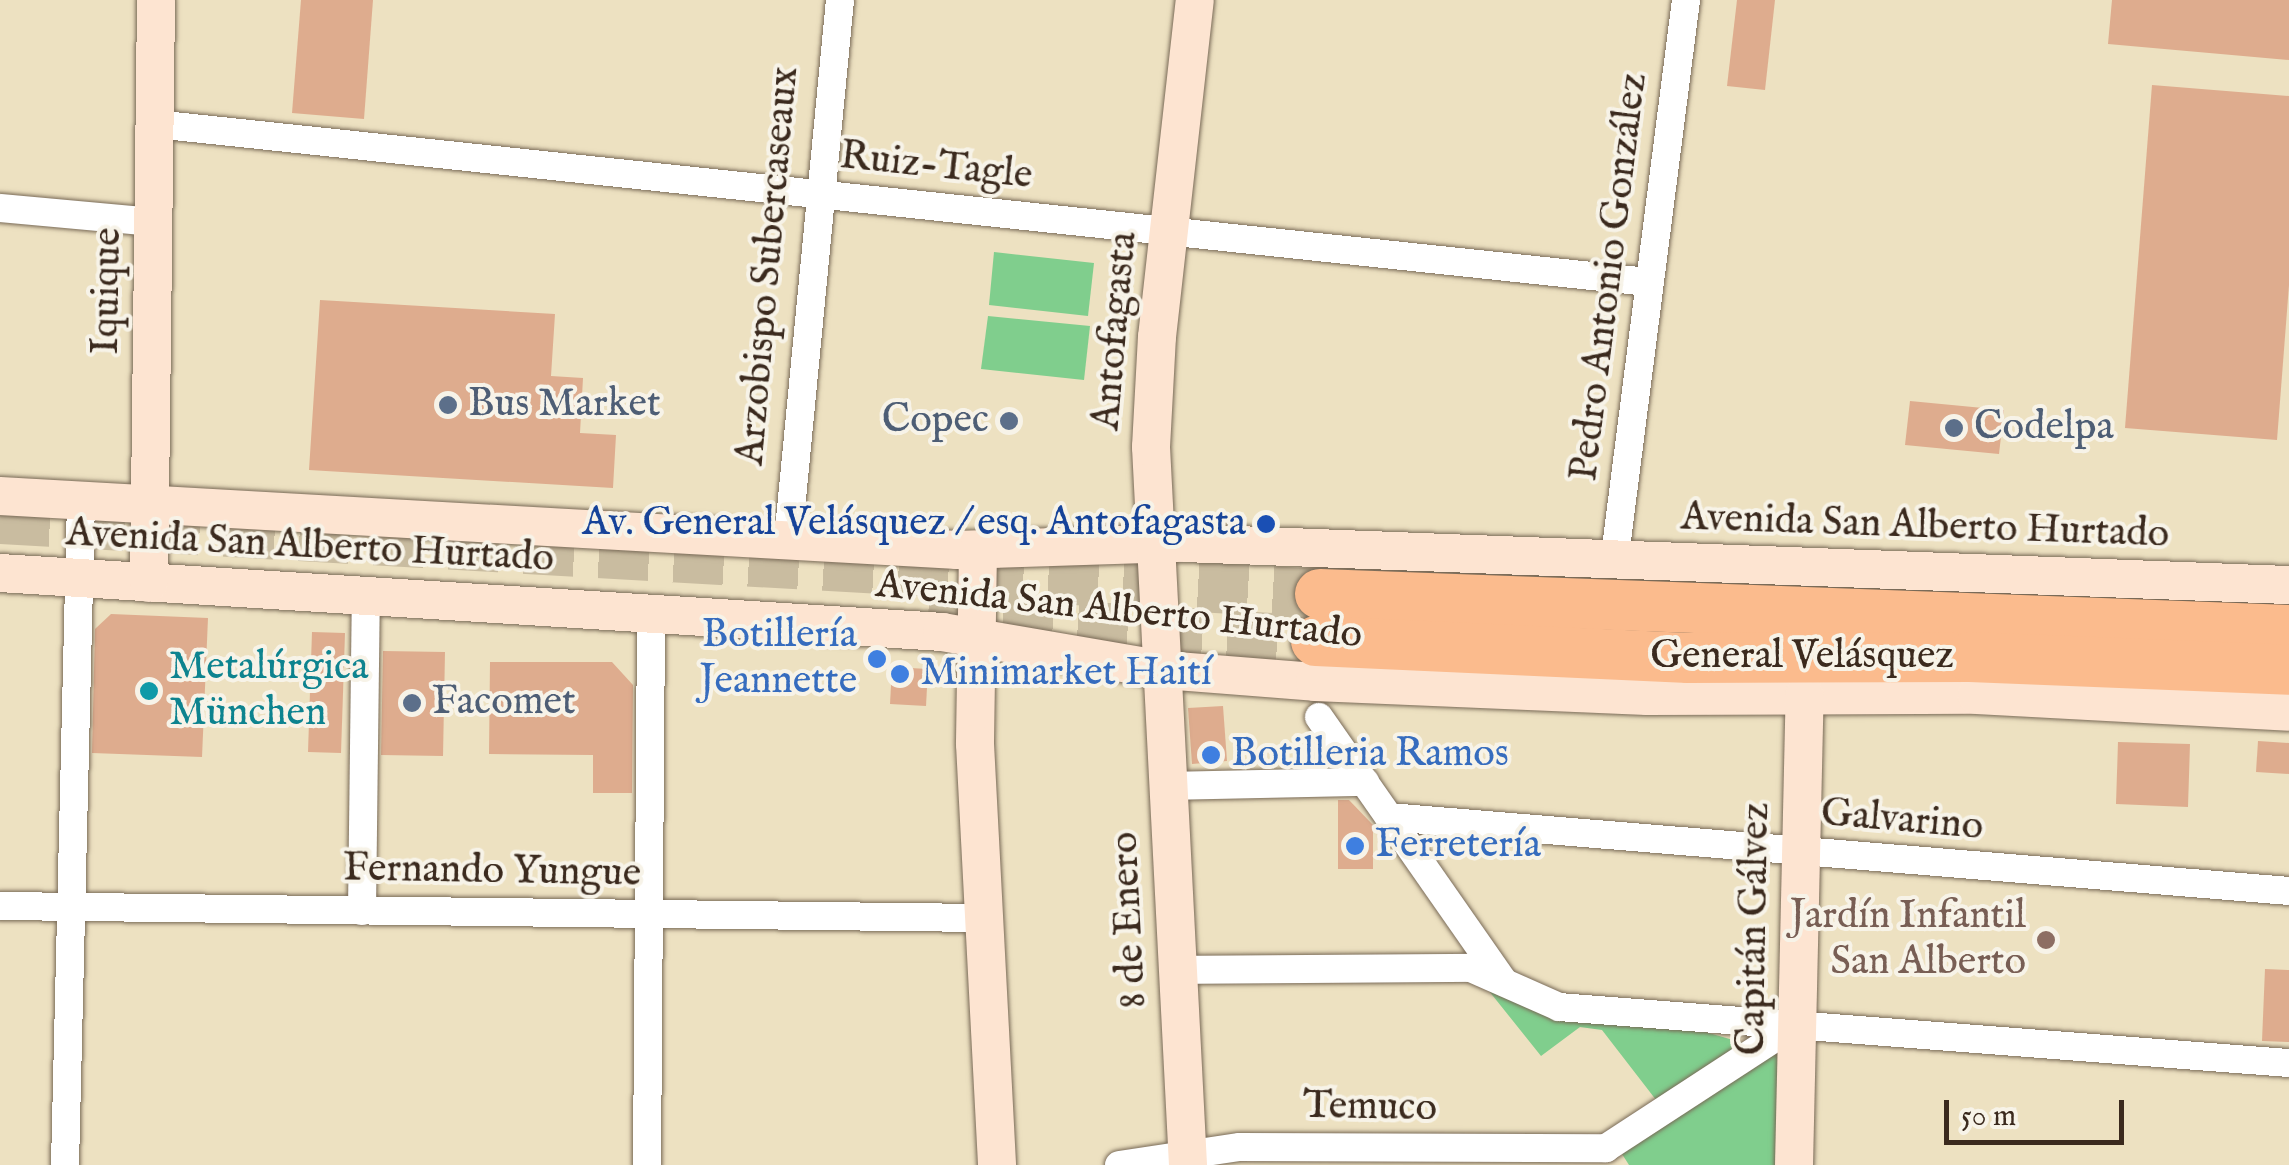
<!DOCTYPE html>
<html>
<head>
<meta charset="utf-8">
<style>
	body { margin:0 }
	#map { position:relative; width:2289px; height:1165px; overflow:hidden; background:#ede1c1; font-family:"IM FELL English",serif }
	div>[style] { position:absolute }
	.green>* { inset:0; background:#80ce8d }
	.building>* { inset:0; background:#deac8e }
	.highway-tunnel>* { height:50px; margin-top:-25px; transform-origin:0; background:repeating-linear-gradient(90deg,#c9bca0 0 50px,transparent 0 75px) }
	.roads { filter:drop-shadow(0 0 2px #796a57) drop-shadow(0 0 2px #796a57) }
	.street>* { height:28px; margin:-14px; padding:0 14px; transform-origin:14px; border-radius:14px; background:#fff }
	.secondary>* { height:38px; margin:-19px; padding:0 19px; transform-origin:19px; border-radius:19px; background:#fde4d1 }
	.highway>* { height:50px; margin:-25px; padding:0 25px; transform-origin:25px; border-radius:25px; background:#fbbb8d }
	.dots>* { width:28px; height:28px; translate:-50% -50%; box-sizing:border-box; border:5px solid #f7f3e8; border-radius:50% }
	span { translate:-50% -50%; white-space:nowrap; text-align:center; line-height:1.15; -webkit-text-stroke:8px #f7f3e8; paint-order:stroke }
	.street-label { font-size:40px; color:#3b2a1e }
	.service-label { font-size:40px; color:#4e5e75 }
	.left { translate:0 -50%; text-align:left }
	.right { translate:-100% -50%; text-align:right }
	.transit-label { font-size:40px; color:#164399 }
	.shop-label { font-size:40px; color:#366cbe }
	.culture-label { font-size:40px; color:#0d838f }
	.education-label { font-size:40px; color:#785e54 }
	.scale { position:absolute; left:1944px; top:1100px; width:180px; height:45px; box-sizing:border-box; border:5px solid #3b2a1e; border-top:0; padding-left:12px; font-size:30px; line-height:35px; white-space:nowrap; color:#3b2a1e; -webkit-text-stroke:8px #f7f3e8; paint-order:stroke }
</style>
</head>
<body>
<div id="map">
	<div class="green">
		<i style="clip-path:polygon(994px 252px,1094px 263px,1088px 316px,989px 305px)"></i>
		<i style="clip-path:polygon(988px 316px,1090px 326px,1084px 380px,981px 369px)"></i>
		<i style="clip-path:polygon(1485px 986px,1671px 1022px,1778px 1053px,1782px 1165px,1629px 1165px,1622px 1154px,1670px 1118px,1602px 1030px,1580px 1027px,1541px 1056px)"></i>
	</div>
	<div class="building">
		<i style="clip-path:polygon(301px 0,373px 0,364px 119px,292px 113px)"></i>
		<i style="clip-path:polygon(1737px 0,1775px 0,1765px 90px,1727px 86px)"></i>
		<i style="clip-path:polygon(2112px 0,2289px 0,2289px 60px,2108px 44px)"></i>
		<i style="clip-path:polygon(2152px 85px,2289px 96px,2289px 285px,2277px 440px,2125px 428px)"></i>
		<i style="clip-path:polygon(320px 300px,555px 314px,551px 376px,583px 378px,580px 433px,616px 435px,613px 488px,309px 470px)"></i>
		<i style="clip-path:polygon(1910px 401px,2004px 410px,1999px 454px,1905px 445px)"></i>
		<i style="clip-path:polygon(111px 614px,208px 618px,202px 757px,92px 753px,95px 629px)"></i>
		<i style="clip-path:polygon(312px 632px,345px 633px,341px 753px,308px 752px)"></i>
		<i style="clip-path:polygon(383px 651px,445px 652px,443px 756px,381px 755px)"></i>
		<i style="clip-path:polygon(490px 662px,612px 662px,633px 685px,632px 793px,593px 793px,593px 755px,489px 754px)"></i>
		<i style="clip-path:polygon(892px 667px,928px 669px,926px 706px,890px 704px)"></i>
		<i style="clip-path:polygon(1223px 706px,1227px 761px,1192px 764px,1188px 708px)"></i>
		<i style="clip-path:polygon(2258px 741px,2289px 743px,2289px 774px,2256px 772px)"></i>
		<i style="clip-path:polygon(2118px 742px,2190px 744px,2188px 807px,2116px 804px)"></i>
		<i style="clip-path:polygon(1338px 800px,1349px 800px,1373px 825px,1373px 869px,1338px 869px)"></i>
		<i style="clip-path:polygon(2265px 969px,2289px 970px,2289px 1042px,2262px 1041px)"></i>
	</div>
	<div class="highway-tunnel">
		<i style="left:0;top:519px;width:1322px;rotate:3.25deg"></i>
		<i style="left:928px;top:617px;width:389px;rotate:3.5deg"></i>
	</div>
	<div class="roads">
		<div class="street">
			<i style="left:155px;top:124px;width:1502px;rotate:6.04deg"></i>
			<i style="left:0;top:208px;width:154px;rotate:5.2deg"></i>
			<i style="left:788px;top:540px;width:542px;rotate:-84.5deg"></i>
			<i style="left:1614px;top:563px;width:568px;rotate:-82.71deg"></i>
			<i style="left:1319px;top:717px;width:322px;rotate:55.1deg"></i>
			<i style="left:1168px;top:786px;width:197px;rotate:-1.2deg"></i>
			<i style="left:1389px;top:817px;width:903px;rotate:4.7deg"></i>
			<i style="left:0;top:906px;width:983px;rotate:0.7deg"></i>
			<i style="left:362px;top:911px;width:315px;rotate:-89.3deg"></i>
			<i style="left:1176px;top:970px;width:295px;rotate:-0.4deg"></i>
			<i style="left:1471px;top:968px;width:96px;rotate:23.9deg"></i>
			<i style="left:1559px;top:1007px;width:732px;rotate:4.39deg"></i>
			<i style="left:65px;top:1165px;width:666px;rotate:-88.62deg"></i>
			<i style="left:647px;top:1165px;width:552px;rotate:-89.58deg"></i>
			<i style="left:1119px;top:1165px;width:122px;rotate:-8.5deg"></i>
			<i style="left:1240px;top:1147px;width:366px;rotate:0.2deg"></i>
			<i style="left:1606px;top:1148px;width:229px;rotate:-33.1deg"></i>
		</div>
		<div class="secondary">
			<i style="left:0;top:496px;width:959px;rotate:3.23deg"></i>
			<i style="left:957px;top:550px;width:227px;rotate:-1.8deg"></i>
			<i style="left:1184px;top:543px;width:1106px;rotate:2.18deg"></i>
			<i style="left:978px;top:550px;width:194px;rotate:90.9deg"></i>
			<i style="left:975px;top:744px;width:422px;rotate:87deg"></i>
			<i style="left:0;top:573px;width:944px;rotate:3.58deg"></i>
			<i style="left:942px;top:632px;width:225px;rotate:9.7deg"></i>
			<i style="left:1164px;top:670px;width:151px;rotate:4.5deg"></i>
			<i style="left:1315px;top:682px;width:332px;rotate:2.4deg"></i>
			<i style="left:1647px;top:696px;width:330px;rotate:-0.2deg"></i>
			<i style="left:1977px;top:695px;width:312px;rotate:3.1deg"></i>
			<i style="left:149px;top:583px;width:583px;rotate:-89.31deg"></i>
			<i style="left:1188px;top:1165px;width:719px;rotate:-92.95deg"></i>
			<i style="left:1151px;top:447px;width:110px;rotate:-86.9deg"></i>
			<i style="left:1157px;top:337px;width:339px;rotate:-83.6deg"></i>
			<i style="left:1794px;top:1165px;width:470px;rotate:-88.7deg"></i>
		</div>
		<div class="highway">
			<i style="left:1320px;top:594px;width:970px;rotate:2.13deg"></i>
			<i style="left:1316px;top:641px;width:373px;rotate:2.6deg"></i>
			<i style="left:1689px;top:658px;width:281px;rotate:-0.2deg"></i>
			<i style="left:1970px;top:657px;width:319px;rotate:2.3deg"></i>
		</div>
	</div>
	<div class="dots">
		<i style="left:448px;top:405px;background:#5c6f8a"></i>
		<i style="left:1009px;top:421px;background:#5c6f8a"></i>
		<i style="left:1954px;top:428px;background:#5c6f8a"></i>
		<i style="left:1266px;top:524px;background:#1a4fb4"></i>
		<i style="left:877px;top:659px;background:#3f7fe0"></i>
		<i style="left:900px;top:674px;background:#3f7fe0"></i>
		<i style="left:149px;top:691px;background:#0f9aa8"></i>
		<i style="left:412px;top:703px;background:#5c6f8a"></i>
		<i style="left:1211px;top:755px;background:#3f7fe0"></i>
		<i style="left:1355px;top:846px;background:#3f7fe0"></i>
		<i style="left:2046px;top:940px;background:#8d6e63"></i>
	</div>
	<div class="street-label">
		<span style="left:936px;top:167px;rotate:6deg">Ruiz-Tagle</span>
		<span style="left:769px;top:266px;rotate:-85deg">Arzobispo Subercaseaux</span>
		<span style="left:1610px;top:277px;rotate:-83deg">Pedro Antonio González</span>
		<span style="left:108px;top:291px;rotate:-89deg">Iquique</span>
		<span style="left:1116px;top:331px;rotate:-85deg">Antofagasta</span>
		<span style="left:1925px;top:527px;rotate:2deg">Avenida San Alberto Hurtado</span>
		<span style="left:310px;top:547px;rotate:3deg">Avenida San Alberto Hurtado</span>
		<span style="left:1119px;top:611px;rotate:6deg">Avenida San Alberto Hurtado</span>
		<span style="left:1802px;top:657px">General Velásquez</span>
		<span style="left:1902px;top:821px;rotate:5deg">Galvarino</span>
		<span style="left:492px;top:872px;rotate:1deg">Fernando Yungue</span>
		<span style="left:1130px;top:920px;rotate:-93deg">8 de Enero</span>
		<span style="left:1755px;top:929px;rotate:-89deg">Capitán Gálvez</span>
		<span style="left:1370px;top:1108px;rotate:1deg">Temuco</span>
	</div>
	<div class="service-label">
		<span class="left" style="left:468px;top:405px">Bus Market</span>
		<span class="right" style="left:989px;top:421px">Copec</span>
		<span class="left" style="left:1974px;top:428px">Codelpa</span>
		<span class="left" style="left:432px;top:703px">Facomet</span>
	</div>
	<div class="transit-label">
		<span class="right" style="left:1246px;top:524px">Av. General Velásquez / esq. Antofagasta</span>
	</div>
	<div class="shop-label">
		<span class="right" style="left:857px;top:659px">Botillería<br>Jeannette</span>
		<span class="left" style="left:920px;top:674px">Minimarket Haití</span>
		<span class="left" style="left:1231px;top:755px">Botilleria Ramos</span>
		<span class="left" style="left:1375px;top:846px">Ferretería</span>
	</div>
	<div class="culture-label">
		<span class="left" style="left:169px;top:691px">Metalúrgica<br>München</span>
	</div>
	<div class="education-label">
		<span class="right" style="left:2026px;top:940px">Jardín Infantil<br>San Alberto</span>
	</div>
	<div class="scale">50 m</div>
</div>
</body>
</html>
